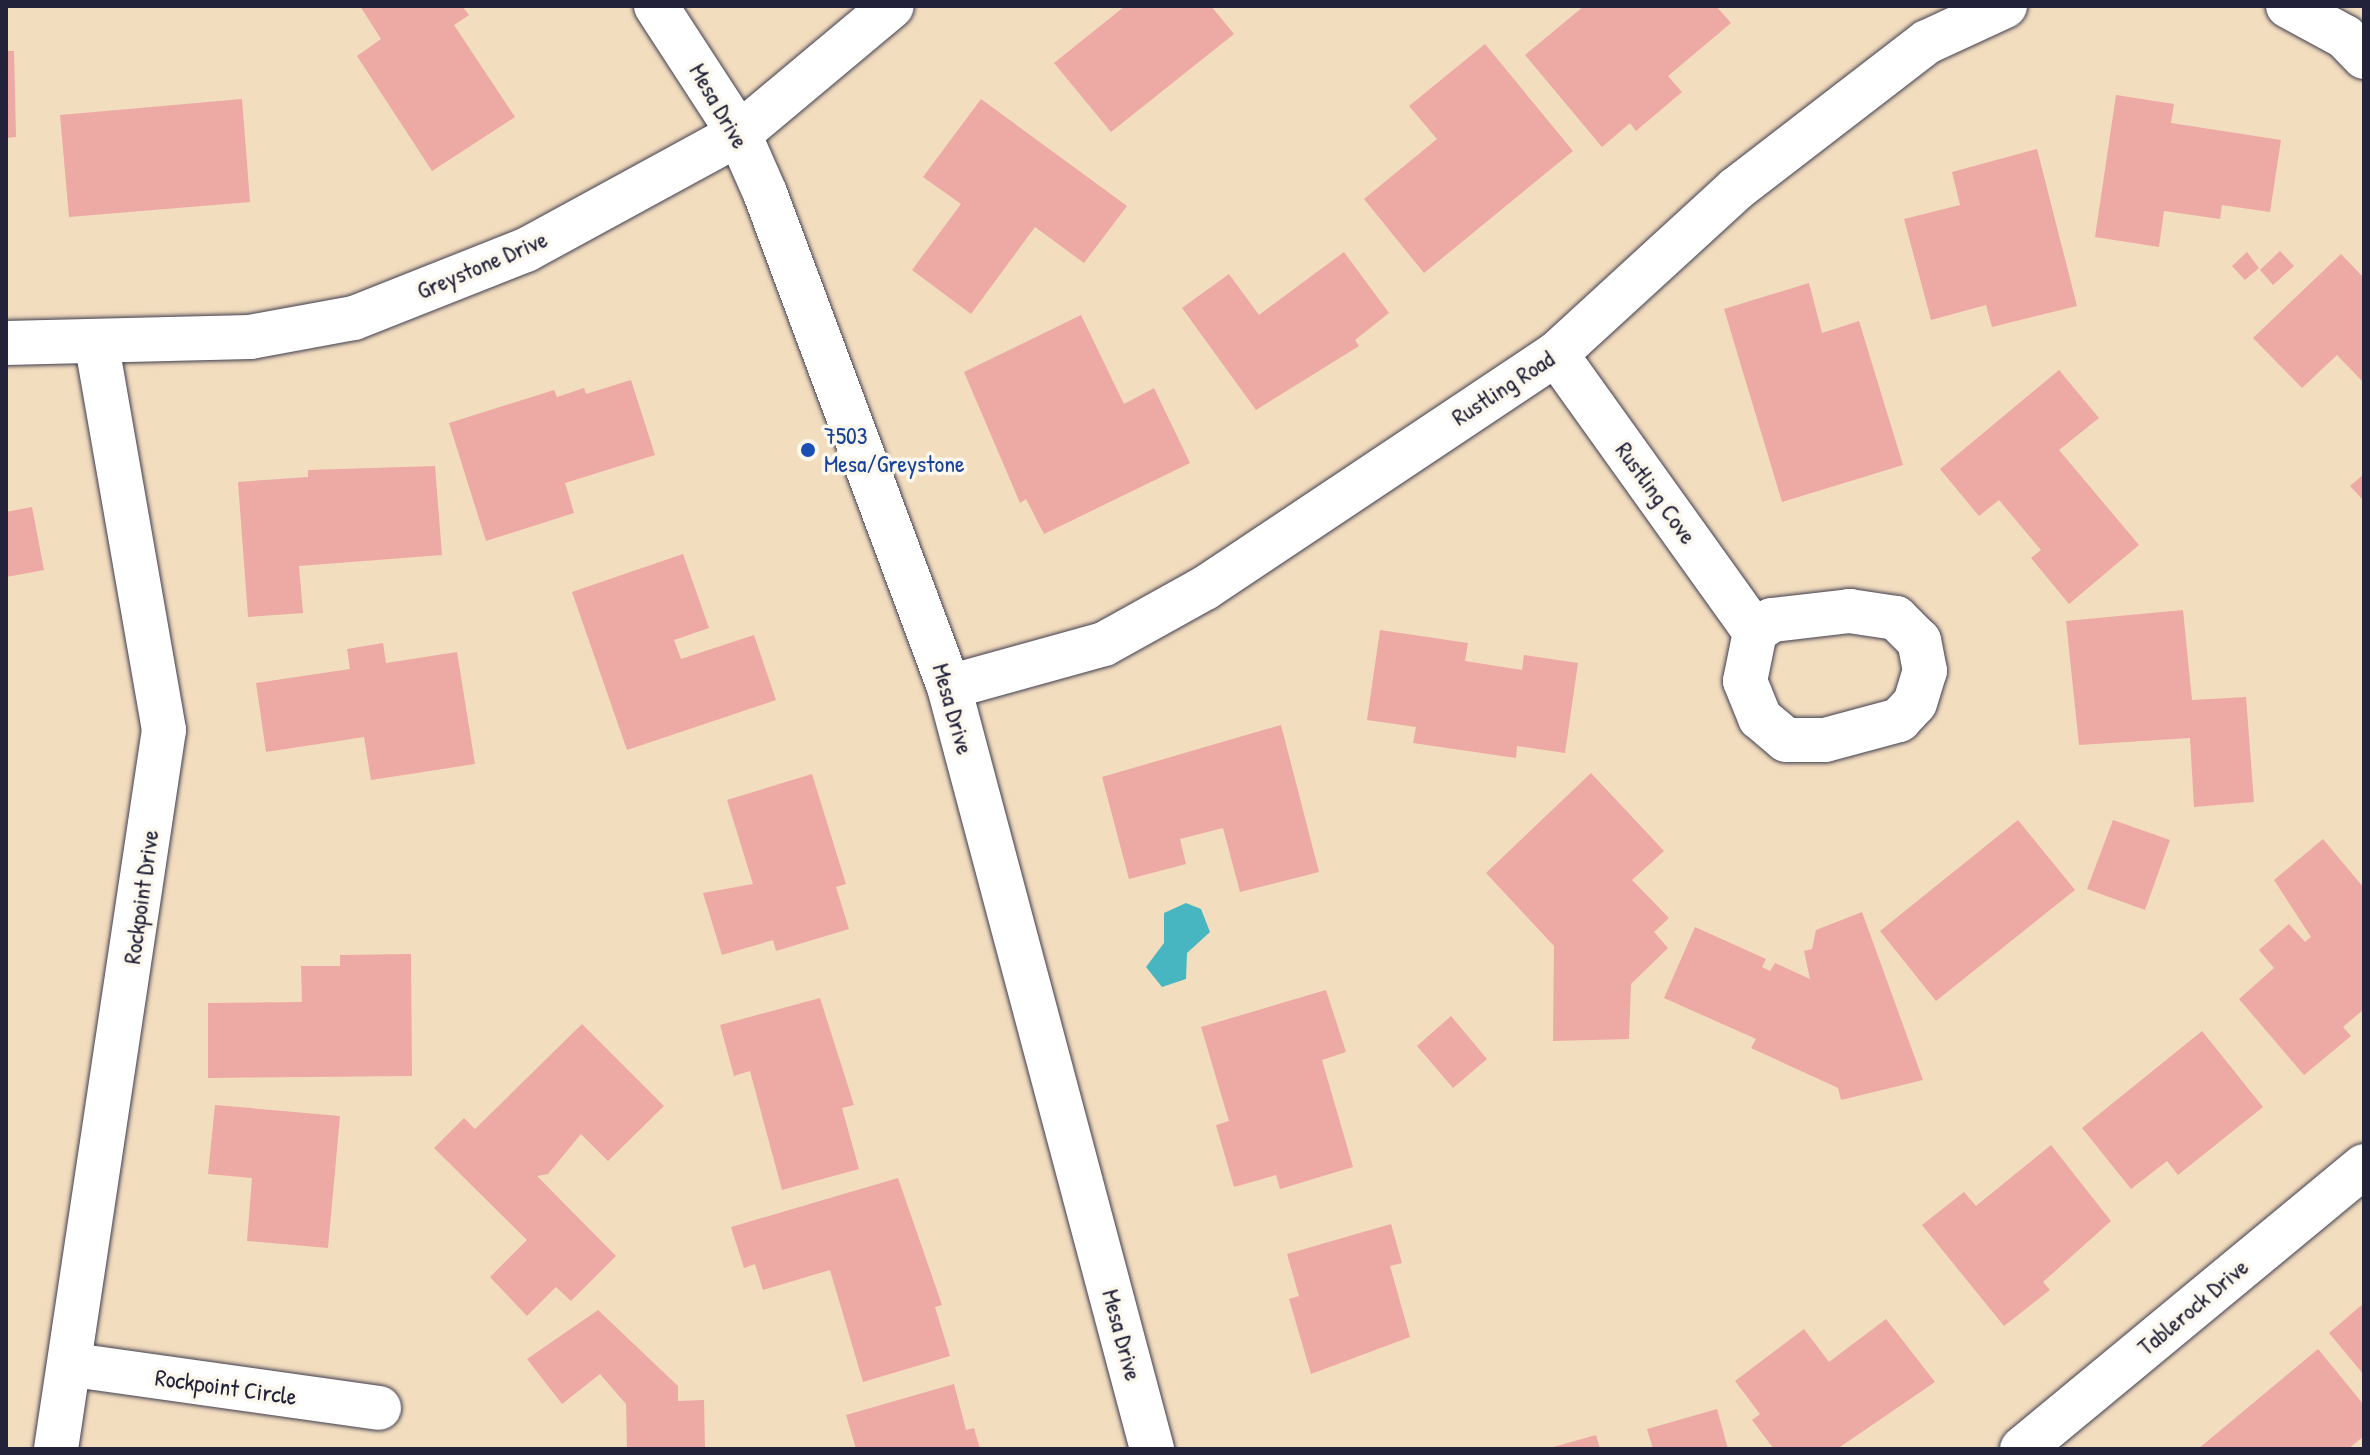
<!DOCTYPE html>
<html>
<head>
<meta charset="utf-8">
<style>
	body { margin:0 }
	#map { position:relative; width:2370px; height:1455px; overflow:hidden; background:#f3ddbf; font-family:"Patrick Hand",sans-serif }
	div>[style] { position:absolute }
	.water>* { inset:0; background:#48b6c1 }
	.building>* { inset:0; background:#eda9a4 }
	.roads { filter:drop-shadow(0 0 2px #413e4f) drop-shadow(0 0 2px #413e4f) }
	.minor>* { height:44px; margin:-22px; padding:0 22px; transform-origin:22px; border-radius:22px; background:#fff }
	.dots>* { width:22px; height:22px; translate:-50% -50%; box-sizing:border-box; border:4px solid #fbf7ec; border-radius:50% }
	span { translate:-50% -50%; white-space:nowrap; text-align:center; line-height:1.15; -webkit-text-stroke:7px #fbf7ec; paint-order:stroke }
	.street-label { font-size:24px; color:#22223b }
	.transit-label { font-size:24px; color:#164399 }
	.left { translate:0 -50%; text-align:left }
	.frame { position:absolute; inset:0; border:8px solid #22223b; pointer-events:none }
</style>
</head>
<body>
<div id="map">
	<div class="water">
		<i style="clip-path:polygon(1186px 903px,1201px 909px,1210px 932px,1187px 953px,1186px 979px,1162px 987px,1146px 967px,1164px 943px,1164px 913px)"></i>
	</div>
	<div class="building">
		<i style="clip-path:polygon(360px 6px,462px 6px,469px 15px,454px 25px,515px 117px,432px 171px,357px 56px,381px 39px)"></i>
		<i style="clip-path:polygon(1125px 6px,1211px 6px,1234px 34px,1111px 132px,1054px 63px)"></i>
		<i style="clip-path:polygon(1584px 6px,1716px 6px,1731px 23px,1668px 76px,1682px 92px,1636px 131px,1630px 123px,1602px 147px,1525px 55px)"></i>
		<i style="clip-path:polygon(1485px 44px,1573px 151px,1424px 273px,1364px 199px,1437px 139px,1409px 106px)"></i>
		<i style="clip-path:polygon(6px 51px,14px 51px,16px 137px,6px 138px)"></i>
		<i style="clip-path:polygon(2116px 95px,2174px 104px,2171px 123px,2281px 140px,2270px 212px,2222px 205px,2220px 219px,2164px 211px,2159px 247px,2095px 237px)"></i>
		<i style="clip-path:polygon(242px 99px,250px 202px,69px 217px,60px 115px)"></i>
		<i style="clip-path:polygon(981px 99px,1127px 206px,1084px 263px,1035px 227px,971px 314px,912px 270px,961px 204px,923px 177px)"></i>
		<i style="clip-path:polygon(2037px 149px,2077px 306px,1992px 327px,1986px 305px,1931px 320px,1904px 219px,1960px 205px,1952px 172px)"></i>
		<i style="clip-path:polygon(2280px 251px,2294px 266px,2273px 285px,2260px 270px)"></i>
		<i style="clip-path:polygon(1344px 252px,1389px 313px,1355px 340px,1359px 346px,1256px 410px,1182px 308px,1229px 274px,1259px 315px)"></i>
		<i style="clip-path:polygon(2247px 252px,2259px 268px,2245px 280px,2232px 266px)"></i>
		<i style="clip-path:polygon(2341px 254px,2364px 278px,2364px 383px,2337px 355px,2302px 388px,2253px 338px)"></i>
		<i style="clip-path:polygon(1809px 283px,1822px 333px,1859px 321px,1903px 465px,1782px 502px,1724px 309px)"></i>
		<i style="clip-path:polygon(1081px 315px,1124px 404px,1154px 388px,1190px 463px,1044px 534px,1026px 499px,1020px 503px,964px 372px)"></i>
		<i style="clip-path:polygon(2059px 370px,2099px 418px,2059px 450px,2139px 545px,2069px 604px,2031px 558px,2041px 550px,1999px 500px,1979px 516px,1940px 469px)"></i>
		<i style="clip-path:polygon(631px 380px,655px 455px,565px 483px,574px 513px,486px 541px,449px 423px,554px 390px,557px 397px,584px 388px,586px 394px)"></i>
		<i style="clip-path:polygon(435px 466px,442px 555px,299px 566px,303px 613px,248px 617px,238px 482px,308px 477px,308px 470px)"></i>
		<i style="clip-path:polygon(2364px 474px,2364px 501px,2350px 486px)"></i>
		<i style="clip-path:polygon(32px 507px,44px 570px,6px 577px,6px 512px)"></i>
		<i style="clip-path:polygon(683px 554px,709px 628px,674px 640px,681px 659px,754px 635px,776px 700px,627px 750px,572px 592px)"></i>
		<i style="clip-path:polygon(2183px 610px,2192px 700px,2246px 697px,2254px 802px,2194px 807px,2190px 738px,2079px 745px,2066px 621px)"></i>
		<i style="clip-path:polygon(1380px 630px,1468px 643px,1465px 661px,1522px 670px,1524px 655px,1578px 663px,1565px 753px,1517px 746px,1516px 758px,1413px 743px,1416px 727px,1367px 720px)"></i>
		<i style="clip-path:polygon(383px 643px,386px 663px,457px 652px,475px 764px,371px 780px,364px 737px,266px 752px,256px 683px,350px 669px,347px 649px)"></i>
		<i style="clip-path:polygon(1281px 725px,1319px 872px,1240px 892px,1223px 828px,1180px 839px,1186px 864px,1129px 879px,1102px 777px)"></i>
		<i style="clip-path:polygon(1591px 773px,1664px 851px,1632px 880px,1669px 918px,1654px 932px,1668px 948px,1631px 984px,1629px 1039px,1553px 1041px,1554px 946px,1486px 873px)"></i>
		<i style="clip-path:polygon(812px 774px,846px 884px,836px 887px,849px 929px,776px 951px,773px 940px,722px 955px,703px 893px,753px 884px,727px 800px)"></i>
		<i style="clip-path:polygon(2018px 820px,2075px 890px,1936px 1001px,1880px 931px)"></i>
		<i style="clip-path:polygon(2113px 820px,2170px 840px,2145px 910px,2087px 889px)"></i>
		<i style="clip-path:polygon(2323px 839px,2364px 888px,2364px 1009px,2343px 1027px,2351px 1036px,2304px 1075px,2239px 999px,2274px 968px,2259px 950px,2289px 924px,2305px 942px,2311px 937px,2274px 880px)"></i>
		<i style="clip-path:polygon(1862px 912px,1923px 1080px,1841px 1100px,1838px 1088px,1751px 1048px,1756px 1039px,1664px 998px,1695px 927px,1766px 959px,1762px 967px,1770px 971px,1775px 963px,1810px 979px,1804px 951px,1812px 949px,1816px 930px)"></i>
		<i style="clip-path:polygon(411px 954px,412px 1076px,208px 1078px,208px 1003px,302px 1002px,301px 966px,340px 966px,340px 955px)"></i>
		<i style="clip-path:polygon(1326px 990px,1346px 1052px,1322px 1060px,1353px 1167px,1280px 1189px,1276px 1175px,1234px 1187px,1216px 1125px,1229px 1121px,1201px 1027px)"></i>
		<i style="clip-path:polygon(820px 998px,854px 1105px,842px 1108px,859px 1169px,782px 1190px,750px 1071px,734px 1076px,720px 1025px)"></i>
		<i style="clip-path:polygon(1451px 1016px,1487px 1059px,1453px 1088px,1417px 1046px)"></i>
		<i style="clip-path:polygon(582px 1024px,664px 1106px,608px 1161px,581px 1134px,548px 1174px,537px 1176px,616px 1256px,571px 1301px,556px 1287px,527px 1316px,490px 1277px,527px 1240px,434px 1148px,464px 1118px,475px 1129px)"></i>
		<i style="clip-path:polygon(2202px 1031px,2263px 1107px,2178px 1175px,2167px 1161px,2131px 1189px,2082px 1128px)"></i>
		<i style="clip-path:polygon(215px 1105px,340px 1116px,328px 1248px,247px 1241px,252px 1178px,208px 1174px)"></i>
		<i style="clip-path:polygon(2051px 1145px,2111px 1221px,2043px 1282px,2050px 1290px,2004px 1326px,1922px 1225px,1964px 1192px,1976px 1206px)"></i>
		<i style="clip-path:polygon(898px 1178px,942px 1305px,935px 1307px,950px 1356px,863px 1382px,830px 1270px,763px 1290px,755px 1264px,744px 1268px,731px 1227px)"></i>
		<i style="clip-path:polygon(1391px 1224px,1402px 1263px,1390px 1266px,1410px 1337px,1311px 1374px,1289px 1299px,1299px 1296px,1287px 1254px)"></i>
		<i style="clip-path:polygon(2364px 1303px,2364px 1375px,2329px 1333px)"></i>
		<i style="clip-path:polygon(598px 1310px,678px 1386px,678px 1401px,704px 1400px,705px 1449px,627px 1449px,626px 1404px,600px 1374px,562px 1404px,527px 1359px)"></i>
		<i style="clip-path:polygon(1886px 1319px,1935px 1382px,1837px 1449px,1774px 1449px,1752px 1420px,1760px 1414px,1735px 1381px,1804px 1329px,1829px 1362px)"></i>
		<i style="clip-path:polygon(2318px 1349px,2364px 1405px,2364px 1436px,2348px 1449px,2198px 1449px)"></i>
		<i style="clip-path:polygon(954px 1384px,966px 1430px,974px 1428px,980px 1449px,856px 1449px,846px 1415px)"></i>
		<i style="clip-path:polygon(1717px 1409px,1728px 1449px,1653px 1449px,1647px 1429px)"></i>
		<i style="clip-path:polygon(1596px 1435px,1600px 1449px,1550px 1449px,1550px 1448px)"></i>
	</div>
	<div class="roads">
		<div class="minor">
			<i style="left:656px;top:6px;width:153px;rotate:57deg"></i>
			<i style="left:739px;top:134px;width:64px;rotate:66.2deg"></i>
			<i style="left:765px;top:193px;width:527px;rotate:69.57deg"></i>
			<i style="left:949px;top:687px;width:789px;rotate:75.08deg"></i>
			<i style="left:2288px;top:6px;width:65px;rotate:28.5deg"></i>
			<i style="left:2345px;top:37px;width:28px;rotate:46deg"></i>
			<i style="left:6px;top:343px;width:244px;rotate:-1.4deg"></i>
			<i style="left:250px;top:337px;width:106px;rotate:-10.4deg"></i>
			<i style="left:354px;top:318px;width:185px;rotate:-21.6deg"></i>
			<i style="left:526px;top:250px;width:243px;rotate:-28.6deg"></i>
			<i style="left:739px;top:134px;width:199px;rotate:-39.9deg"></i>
			<i style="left:1556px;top:354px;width:342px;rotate:54.4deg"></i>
			<i style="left:1755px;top:632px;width:50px;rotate:101.5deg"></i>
			<i style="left:1745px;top:681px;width:40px;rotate:68deg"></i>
			<i style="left:1760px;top:718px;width:34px;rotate:40deg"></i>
			<i style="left:1786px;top:740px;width:39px"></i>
			<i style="left:1825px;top:740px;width:77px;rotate:-15.1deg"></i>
			<i style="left:1899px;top:720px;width:23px;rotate:-47deg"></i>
			<i style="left:1915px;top:703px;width:34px;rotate:-73deg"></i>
			<i style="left:1925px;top:671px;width:31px;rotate:-101deg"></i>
			<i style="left:1919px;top:641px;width:33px;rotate:-135deg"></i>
			<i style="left:1896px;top:618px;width:47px;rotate:-171.3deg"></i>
			<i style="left:1850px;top:611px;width:79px;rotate:173.4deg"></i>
			<i style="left:1772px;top:620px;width:21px;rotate:145deg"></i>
			<i style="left:949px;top:687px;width:161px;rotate:-15.5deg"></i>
			<i style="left:1104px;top:644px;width:115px;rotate:-29deg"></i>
			<i style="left:1205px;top:588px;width:422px;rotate:-33.7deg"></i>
			<i style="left:1556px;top:354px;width:244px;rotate:-42.5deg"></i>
			<i style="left:1736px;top:189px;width:241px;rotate:-37.6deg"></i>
			<i style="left:1927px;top:42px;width:86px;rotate:-24.8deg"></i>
			<i style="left:74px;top:1365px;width:308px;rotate:8deg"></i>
			<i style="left:56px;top:1449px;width:727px;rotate:-81.46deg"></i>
			<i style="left:164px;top:730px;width:391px;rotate:-99.9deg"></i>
			<i style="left:2022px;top:1449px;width:444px;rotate:-39.6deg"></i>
		</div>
	</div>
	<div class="dots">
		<i style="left:808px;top:450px;background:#1a4fb4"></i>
	</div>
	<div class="street-label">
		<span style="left:719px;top:106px;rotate:60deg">Mesa Drive</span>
		<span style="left:482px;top:265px;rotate:-23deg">Greystone Drive</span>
		<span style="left:1503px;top:388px;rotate:-33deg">Rustling Road</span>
		<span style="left:1656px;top:493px;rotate:54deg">Rustling Cove</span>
		<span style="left:953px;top:709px;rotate:74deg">Mesa Drive</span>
		<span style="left:141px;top:897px;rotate:-82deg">Rockpoint Drive</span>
		<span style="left:2193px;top:1307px;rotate:-40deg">Tablerock Drive</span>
		<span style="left:1122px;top:1335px;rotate:75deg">Mesa Drive</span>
		<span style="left:226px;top:1387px;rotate:8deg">Rockpoint Circle</span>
	</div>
	<div class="transit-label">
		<span class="left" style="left:824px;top:450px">7503<br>Mesa/Greystone</span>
	</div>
	<div class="frame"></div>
</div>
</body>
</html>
